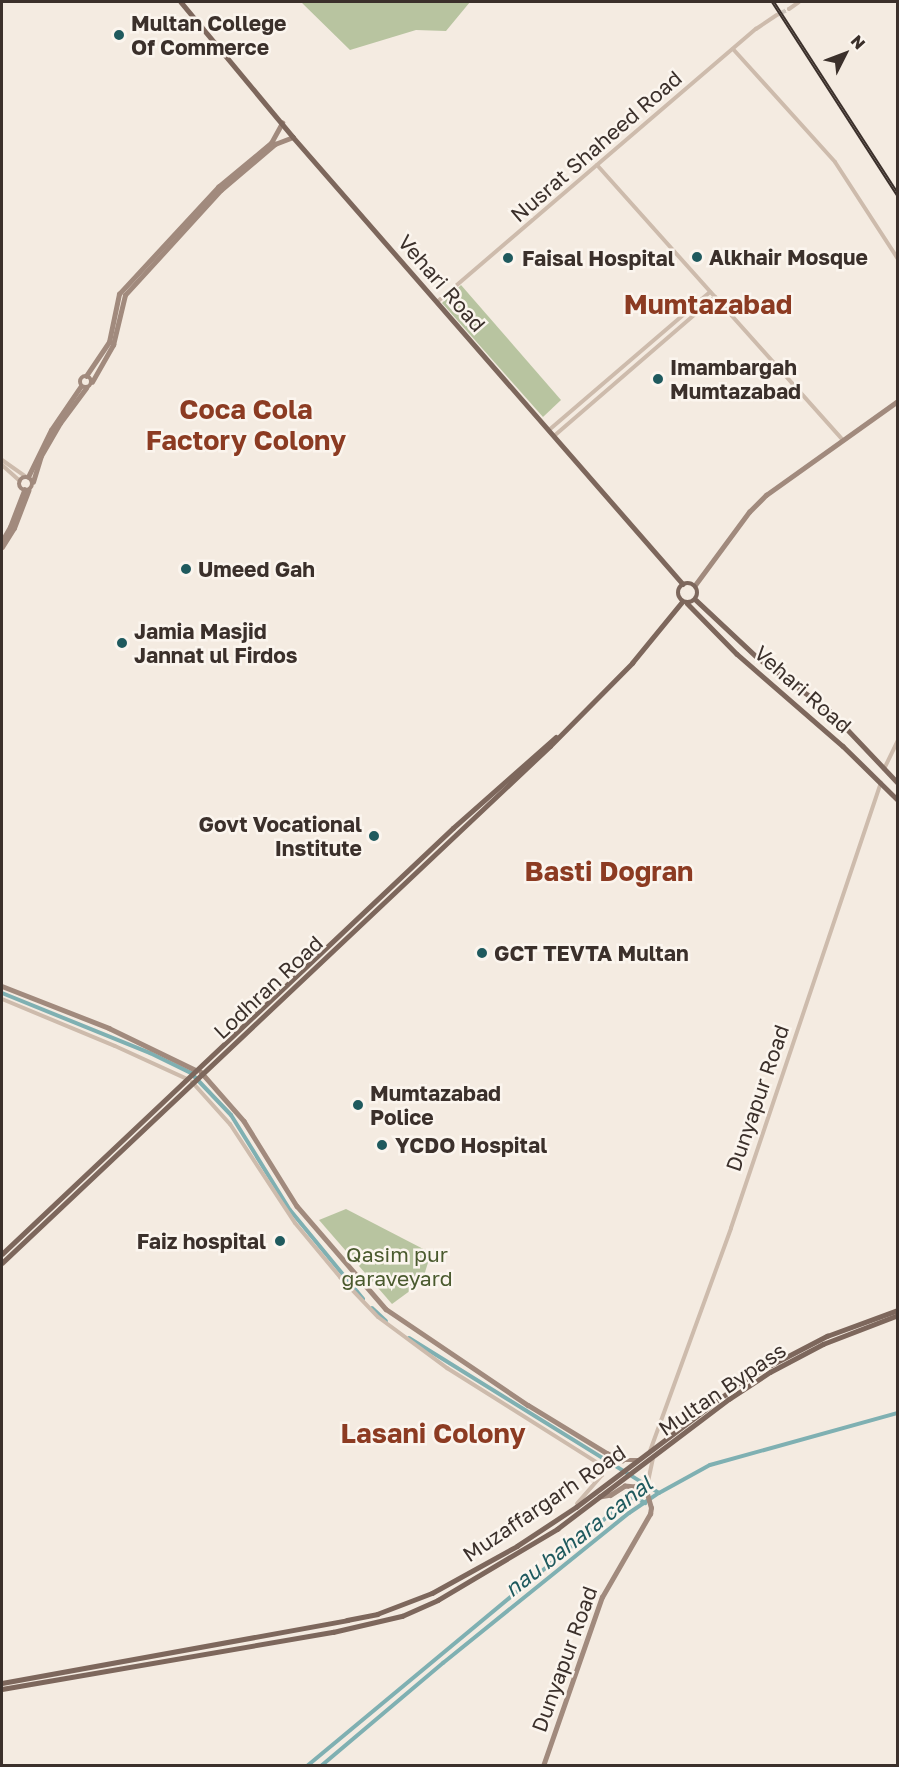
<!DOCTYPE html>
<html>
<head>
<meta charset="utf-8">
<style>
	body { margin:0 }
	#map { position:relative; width:899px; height:1767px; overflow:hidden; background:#f4ebe1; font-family:"Golos Text",sans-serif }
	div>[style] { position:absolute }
	.green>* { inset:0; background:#b8c4a0 }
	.canal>* { height:4px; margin:-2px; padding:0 2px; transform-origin:2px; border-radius:2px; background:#7fb0b2 }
	.tertiary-tunnel>* { height:4px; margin-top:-2px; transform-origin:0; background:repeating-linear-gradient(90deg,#cfc6bd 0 4px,transparent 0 6px) }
	.tertiary>* { height:4px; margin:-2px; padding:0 2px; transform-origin:2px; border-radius:2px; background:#cdbbac }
	.secondary>* { height:4.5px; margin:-2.25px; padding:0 2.25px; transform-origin:2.25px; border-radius:2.25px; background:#a18a7d }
	.secondary>.ring { margin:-2.25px; padding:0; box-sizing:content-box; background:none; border:4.5px solid #a18a7d; border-radius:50% }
	.primary>* { height:4.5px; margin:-2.25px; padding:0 2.25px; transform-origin:2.25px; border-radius:2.25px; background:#7d675c }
	.primary>.ring { margin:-2.25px; padding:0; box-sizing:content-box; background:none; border:4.5px solid #7d675c; border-radius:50% }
	.rail>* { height:4px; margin-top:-2px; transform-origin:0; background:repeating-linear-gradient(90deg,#fbf5ee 0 4.5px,#3b302b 0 9px); box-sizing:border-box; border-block:2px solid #3b302b }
	.dots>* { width:16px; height:16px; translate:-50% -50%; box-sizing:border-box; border:3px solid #fbf5ee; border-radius:50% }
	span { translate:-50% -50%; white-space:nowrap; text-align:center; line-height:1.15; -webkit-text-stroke:5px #fbf5ee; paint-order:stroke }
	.poi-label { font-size:21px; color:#3b302b; font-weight:700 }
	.left { translate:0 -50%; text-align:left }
	.right { translate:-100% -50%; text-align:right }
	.street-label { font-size:21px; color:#3b302b }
	.park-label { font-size:21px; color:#4a5a2e }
	.water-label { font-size:22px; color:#1f5a5e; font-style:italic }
	.district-label { font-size:27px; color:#8c3b22; font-weight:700 }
	.frame { position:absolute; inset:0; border:3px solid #3b302b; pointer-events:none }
	.north { position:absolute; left:815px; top:24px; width:60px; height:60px; -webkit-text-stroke:4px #fbf5ee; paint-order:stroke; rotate:48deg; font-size:16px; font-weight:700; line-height:24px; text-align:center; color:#3b302b }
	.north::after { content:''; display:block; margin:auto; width:21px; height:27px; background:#3b302b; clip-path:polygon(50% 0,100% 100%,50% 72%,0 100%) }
</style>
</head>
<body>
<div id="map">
	<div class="green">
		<i style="clip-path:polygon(301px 2px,470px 2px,446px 31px,416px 30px,350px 50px)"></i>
		<i style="clip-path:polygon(461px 285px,561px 400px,543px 417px,442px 303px)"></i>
		<i style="clip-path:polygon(346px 1209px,431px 1253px,422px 1282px,392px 1304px,319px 1220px)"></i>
	</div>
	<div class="canal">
		<i style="left:2px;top:993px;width:160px;rotate:22.1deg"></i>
		<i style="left:150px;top:1053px;width:46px;rotate:26deg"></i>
		<i style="left:191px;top:1073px;width:58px;rotate:46.4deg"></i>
		<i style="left:231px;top:1115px;width:112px;rotate:58.2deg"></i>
		<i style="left:290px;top:1210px;width:115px;rotate:50.6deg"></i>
		<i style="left:372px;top:1308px;width:19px;rotate:43deg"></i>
		<i style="left:409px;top:1338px;width:294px;rotate:31.8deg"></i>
		<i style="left:307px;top:1766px;width:416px;rotate:-39.7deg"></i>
		<i style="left:627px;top:1500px;width:9px;rotate:-21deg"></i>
		<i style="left:635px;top:1497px;width:12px;rotate:31deg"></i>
		<i style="left:321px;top:1766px;width:160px;rotate:-40.2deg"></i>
		<i style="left:443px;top:1663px;width:239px;rotate:-38.9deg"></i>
		<i style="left:629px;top:1513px;width:36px;rotate:-34deg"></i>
		<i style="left:659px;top:1493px;width:58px;rotate:-28.8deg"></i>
		<i style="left:710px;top:1465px;width:195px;rotate:-15.5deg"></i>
	</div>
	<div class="tertiary-tunnel">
		<i style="left:777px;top:15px;width:13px;rotate:-27deg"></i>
	</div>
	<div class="tertiary">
		<i style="left:789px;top:9px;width:12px;rotate:-35deg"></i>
		<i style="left:733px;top:49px;width:152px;rotate:47.9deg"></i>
		<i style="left:835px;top:162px;width:116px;rotate:57deg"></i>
		<i style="left:597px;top:165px;width:369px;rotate:48.2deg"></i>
		<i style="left:437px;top:302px;width:420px;rotate:-40.6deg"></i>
		<i style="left:756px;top:29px;width:25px;rotate:-34deg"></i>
		<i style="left:549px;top:430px;width:212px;rotate:-40.6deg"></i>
		<i style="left:554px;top:436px;width:213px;rotate:-40.8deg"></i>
		<i style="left:2px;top:460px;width:29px;rotate:35deg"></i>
		<i style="left:2px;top:465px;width:24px;rotate:42deg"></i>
		<i style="left:884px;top:769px;width:32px;rotate:-64deg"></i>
		<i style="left:2px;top:999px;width:122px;rotate:22.6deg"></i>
		<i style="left:115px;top:1046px;width:79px;rotate:24.6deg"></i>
		<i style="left:192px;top:1082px;width:57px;rotate:47.9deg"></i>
		<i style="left:230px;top:1124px;width:118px;rotate:56.7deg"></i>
		<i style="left:295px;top:1223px;width:70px;rotate:50.2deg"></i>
		<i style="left:340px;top:1277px;width:55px;rotate:46.5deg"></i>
		<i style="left:378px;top:1317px;width:86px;rotate:36.5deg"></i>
		<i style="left:447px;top:1368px;width:178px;rotate:32.2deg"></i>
		<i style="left:598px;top:1463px;width:13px;rotate:72deg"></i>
		<i style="left:602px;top:1475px;width:38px;rotate:131deg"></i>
		<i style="left:662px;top:1424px;width:6px;rotate:59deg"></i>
		<i style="left:665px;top:1429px;width:10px;rotate:24deg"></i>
		<i style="left:650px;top:1451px;width:237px;rotate:-70deg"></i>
		<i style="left:731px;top:1228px;width:470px;rotate:-71.4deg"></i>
		<i style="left:646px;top:1491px;width:35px;rotate:-78deg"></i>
	</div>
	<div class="secondary">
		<i class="ring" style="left:80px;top:376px;width:7.5px;height:7.5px"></i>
		<i style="left:86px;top:376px;width:41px;rotate:-55.9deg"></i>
		<i style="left:109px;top:342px;width:49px;rotate:-78.2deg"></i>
		<i style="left:119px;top:294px;width:146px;rotate:-47.2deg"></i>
		<i style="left:218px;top:187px;width:69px;rotate:-39.7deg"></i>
		<i style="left:271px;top:143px;width:23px;rotate:-61deg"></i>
		<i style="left:92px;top:382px;width:43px;rotate:-60.4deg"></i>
		<i style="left:113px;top:345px;width:51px;rotate:-76.5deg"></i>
		<i style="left:125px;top:295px;width:142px;rotate:-47.6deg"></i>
		<i style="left:221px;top:190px;width:71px;rotate:-40.4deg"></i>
		<i style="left:275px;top:144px;width:19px;rotate:-21deg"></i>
		<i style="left:28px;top:477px;width:52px;rotate:-63.9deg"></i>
		<i style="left:51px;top:430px;width:53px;rotate:-55.7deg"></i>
		<i class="ring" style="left:19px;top:477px;width:9.5px;height:9.5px"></i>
		<i style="left:33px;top:482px;width:27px;rotate:-73deg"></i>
		<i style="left:41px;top:456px;width:38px;rotate:-60deg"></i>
		<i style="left:60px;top:423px;width:44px;rotate:-53.4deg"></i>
		<i style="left:2px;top:541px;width:16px;rotate:-60deg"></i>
		<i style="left:10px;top:527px;width:40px;rotate:-69deg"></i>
		<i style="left:2px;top:547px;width:22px;rotate:-58deg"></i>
		<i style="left:14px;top:528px;width:40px;rotate:-69deg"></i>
		<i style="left:695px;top:585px;width:91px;rotate:-53.5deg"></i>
		<i style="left:749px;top:512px;width:24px;rotate:-45deg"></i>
		<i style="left:766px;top:495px;width:162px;rotate:-35.5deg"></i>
		<i style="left:2px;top:986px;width:115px;rotate:21.4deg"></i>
		<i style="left:109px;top:1028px;width:97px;rotate:25.8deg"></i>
		<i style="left:201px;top:1072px;width:65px;rotate:48.7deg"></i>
		<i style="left:244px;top:1121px;width:100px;rotate:58.1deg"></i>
		<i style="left:297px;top:1206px;width:136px;rotate:49.2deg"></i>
		<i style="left:386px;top:1309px;width:171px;rotate:34.1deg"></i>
		<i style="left:528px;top:1405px;width:92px;rotate:31.3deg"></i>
		<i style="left:607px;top:1453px;width:17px;rotate:25deg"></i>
		<i style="left:622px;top:1460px;width:16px"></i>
		<i style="left:543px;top:1766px;width:179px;rotate:-70.8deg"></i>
		<i style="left:602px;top:1597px;width:96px;rotate:-60deg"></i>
		<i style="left:650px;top:1514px;width:6px;rotate:-81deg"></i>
		<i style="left:651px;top:1508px;width:18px;rotate:-106deg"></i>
		<i style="left:646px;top:1491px;width:12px;rotate:-160deg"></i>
		<i style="left:635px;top:1487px;width:10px;rotate:-174deg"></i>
		<i style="left:625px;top:1486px;width:17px;rotate:147deg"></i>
		<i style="left:611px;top:1495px;width:11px;rotate:170deg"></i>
	</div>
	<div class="primary">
		<i style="left:181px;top:2px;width:175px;rotate:50.3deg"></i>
		<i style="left:293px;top:137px;width:593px;rotate:48.9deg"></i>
		<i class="ring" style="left:678px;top:583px;width:15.5px;height:15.5px"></i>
		<i style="left:696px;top:600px;width:85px;rotate:43.1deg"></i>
		<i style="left:758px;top:658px;width:89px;rotate:36.4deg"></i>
		<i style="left:830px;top:711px;width:99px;rotate:46.6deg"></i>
		<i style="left:687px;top:603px;width:71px;rotate:45.6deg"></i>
		<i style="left:737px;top:654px;width:140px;rotate:41deg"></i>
		<i style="left:843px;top:746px;width:77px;rotate:44.5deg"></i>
		<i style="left:2px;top:1254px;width:620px;rotate:-43.37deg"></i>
		<i style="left:453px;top:828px;width:137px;rotate:-41.5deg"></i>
		<i style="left:2px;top:1263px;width:753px;rotate:-43.33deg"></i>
		<i style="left:550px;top:746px;width:117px;rotate:-45.3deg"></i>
		<i style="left:632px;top:663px;width:79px;rotate:-50.7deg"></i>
		<i style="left:2px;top:1683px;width:351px;rotate:-10.3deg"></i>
		<i style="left:347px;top:1620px;width:31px;rotate:-11deg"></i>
		<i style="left:377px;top:1614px;width:59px;rotate:-20.9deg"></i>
		<i style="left:432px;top:1593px;width:97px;rotate:-28.9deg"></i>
		<i style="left:517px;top:1546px;width:71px;rotate:-33.5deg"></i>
		<i style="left:576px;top:1507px;width:218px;rotate:-37deg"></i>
		<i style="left:750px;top:1376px;width:87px;rotate:-27.5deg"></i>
		<i style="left:827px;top:1336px;width:76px;rotate:-20.1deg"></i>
		<i style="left:2px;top:1689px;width:336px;rotate:-9.8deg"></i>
		<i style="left:333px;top:1632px;width:71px;rotate:-13.1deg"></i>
		<i style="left:402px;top:1616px;width:39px;rotate:-24deg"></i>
		<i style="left:438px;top:1600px;width:139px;rotate:-30.8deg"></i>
		<i style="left:557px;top:1529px;width:216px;rotate:-37.1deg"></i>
		<i style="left:729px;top:1399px;width:49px;rotate:-33.4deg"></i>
		<i style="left:770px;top:1372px;width:60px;rotate:-27.8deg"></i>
		<i style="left:823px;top:1344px;width:80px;rotate:-21.1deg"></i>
	</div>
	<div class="rail">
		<i style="left:773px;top:2px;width:230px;rotate:57.1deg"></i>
	</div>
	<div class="dots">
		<i style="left:119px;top:35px;background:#1f5a5e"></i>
		<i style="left:697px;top:257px;background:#1f5a5e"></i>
		<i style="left:508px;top:258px;background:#1f5a5e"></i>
		<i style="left:658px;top:379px;background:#1f5a5e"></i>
		<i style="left:186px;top:569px;background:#1f5a5e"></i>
		<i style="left:122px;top:643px;background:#1f5a5e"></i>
		<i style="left:374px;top:836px;background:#1f5a5e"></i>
		<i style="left:482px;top:953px;background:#1f5a5e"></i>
		<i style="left:358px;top:1105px;background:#1f5a5e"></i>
		<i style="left:382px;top:1145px;background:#1f5a5e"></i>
		<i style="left:280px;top:1241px;background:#1f5a5e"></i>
	</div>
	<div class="poi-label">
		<span class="left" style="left:131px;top:35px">Multan College<br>Of Commerce</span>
		<span class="left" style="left:709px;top:257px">Alkhair Mosque</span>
		<span class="left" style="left:522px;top:258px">Faisal Hospital</span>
		<span class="left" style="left:670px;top:379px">Imambargah<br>Mumtazabad</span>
		<span class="left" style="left:198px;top:569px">Umeed Gah</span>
		<span class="left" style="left:134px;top:643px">Jamia Masjid<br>Jannat ul Firdos</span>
		<span class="right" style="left:362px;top:836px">Govt Vocational<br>Institute</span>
		<span class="left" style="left:494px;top:953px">GCT TEVTA Multan</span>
		<span class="left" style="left:370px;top:1105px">Mumtazabad<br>Police</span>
		<span class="left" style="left:395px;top:1145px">YCDO Hospital</span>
		<span class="right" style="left:266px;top:1241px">Faiz hospital</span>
	</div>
	<div class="street-label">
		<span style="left:596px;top:146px;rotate:-41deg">Nusrat Shaheed Road</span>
		<span style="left:442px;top:283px;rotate:49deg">Vehari Road</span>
		<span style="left:803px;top:689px;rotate:41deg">Vehari Road</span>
		<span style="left:268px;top:987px;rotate:-43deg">Lodhran Road</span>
		<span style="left:757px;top:1098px;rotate:-71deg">Dunyapur Road</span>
		<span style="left:722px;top:1389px;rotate:-34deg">Multan Bypass</span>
		<span style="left:544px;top:1503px;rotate:-34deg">Muzaffargarh Road</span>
		<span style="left:564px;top:1659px;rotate:-70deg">Dunyapur Road</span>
	</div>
	<div class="park-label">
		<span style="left:397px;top:1266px">Qasim pur<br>garaveyard</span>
	</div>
	<div class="water-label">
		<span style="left:578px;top:1536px;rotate:-38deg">nau bahara canal</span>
	</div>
	<div class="district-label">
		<span style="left:708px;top:305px">Mumtazabad</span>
		<span style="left:246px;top:425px">Coca Cola<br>Factory Colony</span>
		<span style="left:609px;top:872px">Basti Dogran</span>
		<span style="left:433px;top:1434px">Lasani Colony</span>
	</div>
	<div class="frame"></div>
	<div class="north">N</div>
</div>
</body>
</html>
